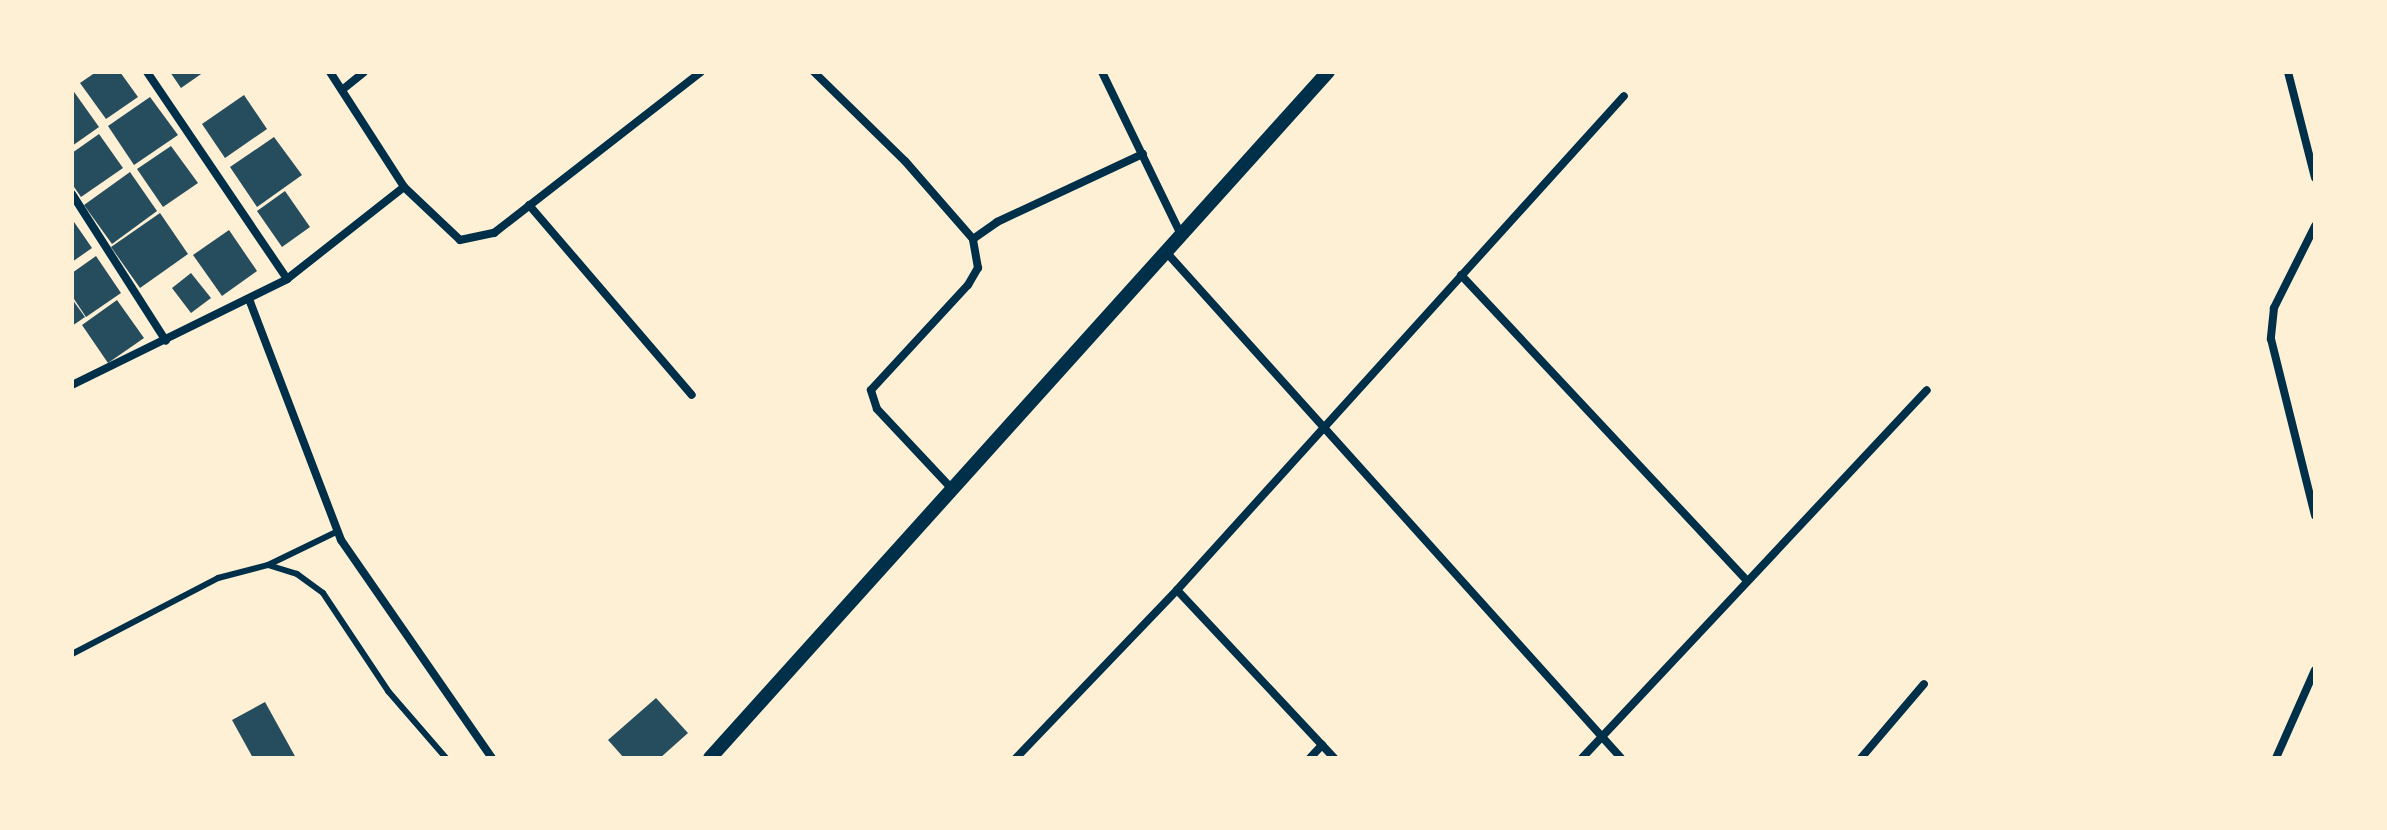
<!DOCTYPE html>
<html>
<head>
<meta charset="utf-8">
<style>
	body { margin:0 }
	#map { position:relative; width:2387px; height:830px; overflow:hidden; background:#fdf0d5; font-family:Karla,sans-serif }
	div>[style] { position:absolute }
	.building>* { inset:0; background:#264d5e }
	.service>* { height:6px; margin:-3px; padding:0 3px; transform-origin:3px; border-radius:3px; background:#003049 }
	.minor>* { height:8px; margin:-4px; padding:0 4px; transform-origin:4px; border-radius:4px; background:#003049 }
	.tertiary>* { height:14px; margin:-7px; padding:0 7px; transform-origin:7px; border-radius:7px; background:#003049 }
	span { translate:-50% -50%; white-space:nowrap; text-align:center; line-height:1.15; -webkit-text-stroke:6px #fdf0d5; paint-order:stroke }
	.frame { position:absolute; inset:0; border:74px solid #fdf0d5; pointer-events:none }
</style>
</head>
<body>
<div id="map">
	<div class="building">
		<i style="clip-path:polygon(96px 72px,120px 72px,138px 97px,106px 119px,80px 83px)"></i>
		<i style="clip-path:polygon(170px 72px,204px 72px,181px 88px)"></i>
		<i style="clip-path:polygon(72px 89px,99px 127px,72px 146px)"></i>
		<i style="clip-path:polygon(244px 95px,267px 129px,225px 158px,202px 124px)"></i>
		<i style="clip-path:polygon(150px 97px,178px 135px,134px 165px,108px 126px)"></i>
		<i style="clip-path:polygon(99px 134px,123px 168px,81px 197px,72px 184px,72px 153px)"></i>
		<i style="clip-path:polygon(274px 137px,302px 175px,257px 207px,230px 167px)"></i>
		<i style="clip-path:polygon(171px 146px,198px 183px,163px 207px,137px 169px)"></i>
		<i style="clip-path:polygon(130px 172px,157px 211px,112px 244px,84px 205px)"></i>
		<i style="clip-path:polygon(285px 191px,310px 227px,282px 247px,257px 211px)"></i>
		<i style="clip-path:polygon(160px 213px,188px 254px,140px 288px,111px 247px)"></i>
		<i style="clip-path:polygon(72px 219px,92px 248px,72px 262px)"></i>
		<i style="clip-path:polygon(229px 230px,257px 271px,222px 296px,193px 255px)"></i>
		<i style="clip-path:polygon(96px 256px,121px 293px,86px 317px,72px 296px,72px 273px)"></i>
		<i style="clip-path:polygon(191px 273px,211px 298px,191px 313px,172px 288px)"></i>
		<i style="clip-path:polygon(72px 299px,85px 317px,72px 326px)"></i>
		<i style="clip-path:polygon(117px 300px,144px 338px,108px 363px,82px 325px)"></i>
		<i style="clip-path:polygon(656px 698px,688px 733px,660px 758px,624px 758px,608px 740px)"></i>
		<i style="clip-path:polygon(265px 702px,296px 758px,253px 758px,232px 720px)"></i>
	</div>
	<div class="service">
		<i style="left:268px;top:565px;width:78px;rotate:-25.9deg"></i>
		<i style="left:72px;top:654px;width:165px;rotate:-27.5deg"></i>
		<i style="left:218px;top:578px;width:52px;rotate:-14.6deg"></i>
		<i style="left:268px;top:565px;width:30px;rotate:17deg"></i>
		<i style="left:297px;top:574px;width:32px;rotate:36deg"></i>
		<i style="left:323px;top:593px;width:118px;rotate:56.4deg"></i>
		<i style="left:388px;top:691px;width:89px;rotate:49.1deg"></i>
	</div>
	<div class="minor">
		<i style="left:147px;top:72px;width:250px;rotate:55.9deg"></i>
		<i style="left:330px;top:72px;width:137px;rotate:57.2deg"></i>
		<i style="left:404px;top:187px;width:77px;rotate:43.4deg"></i>
		<i style="left:460px;top:240px;width:35px;rotate:-12deg"></i>
		<i style="left:494px;top:233px;width:262px;rotate:-37.9deg"></i>
		<i style="left:814px;top:72px;width:127px;rotate:44.4deg"></i>
		<i style="left:905px;top:161px;width:103px;rotate:48.9deg"></i>
		<i style="left:973px;top:239px;width:29px;rotate:-35deg"></i>
		<i style="left:997px;top:222px;width:161px;rotate:-25deg"></i>
		<i style="left:1102px;top:72px;width:181px;rotate:64.1deg"></i>
		<i style="left:2288px;top:72px;width:109px;rotate:75.7deg"></i>
		<i style="left:342px;top:90px;width:28px;rotate:-39deg"></i>
		<i style="left:72px;top:194px;width:174px;rotate:57.4deg"></i>
		<i style="left:529px;top:205px;width:250px;rotate:49.4deg"></i>
		<i style="left:2315px;top:226px;width:92px;rotate:116.6deg"></i>
		<i style="left:2274px;top:308px;width:31px;rotate:96deg"></i>
		<i style="left:2271px;top:339px;width:182px;rotate:76deg"></i>
		<i style="left:1167px;top:253px;width:679px;rotate:48.04deg"></i>
		<i style="left:1461px;top:275px;width:417px;rotate:46.9deg"></i>
		<i style="left:249px;top:299px;width:258px;rotate:69.1deg"></i>
		<i style="left:341px;top:540px;width:265px;rotate:55.3deg"></i>
		<i style="left:72px;top:385px;width:240px;rotate:-26.2deg"></i>
		<i style="left:287px;top:279px;width:149px;rotate:-38.2deg"></i>
		<i style="left:953px;top:490px;width:111px;rotate:-133.2deg"></i>
		<i style="left:877px;top:409px;width:20px;rotate:-108deg"></i>
		<i style="left:871px;top:390px;width:143px;rotate:-47.3deg"></i>
		<i style="left:968px;top:285px;width:20px;rotate:-60deg"></i>
		<i style="left:978px;top:268px;width:29px;rotate:-100deg"></i>
		<i style="left:1177px;top:590px;width:230px;rotate:46.9deg"></i>
		<i style="left:1016px;top:758px;width:233px;rotate:-46.2deg"></i>
		<i style="left:1177px;top:590px;width:666px;rotate:-47.86deg"></i>
		<i style="left:1310px;top:758px;width:18px;rotate:-47deg"></i>
		<i style="left:1582px;top:758px;width:504px;rotate:-46.85deg"></i>
		<i style="left:1861px;top:758px;width:97px;rotate:-49.6deg"></i>
		<i style="left:2276px;top:758px;width:96px;rotate:-66.1deg"></i>
	</div>
	<div class="tertiary">
		<i style="left:710px;top:758px;width:923px;rotate:-47.99deg"></i>
	</div>
	<div class="frame"></div>
</div>
</body>
</html>
